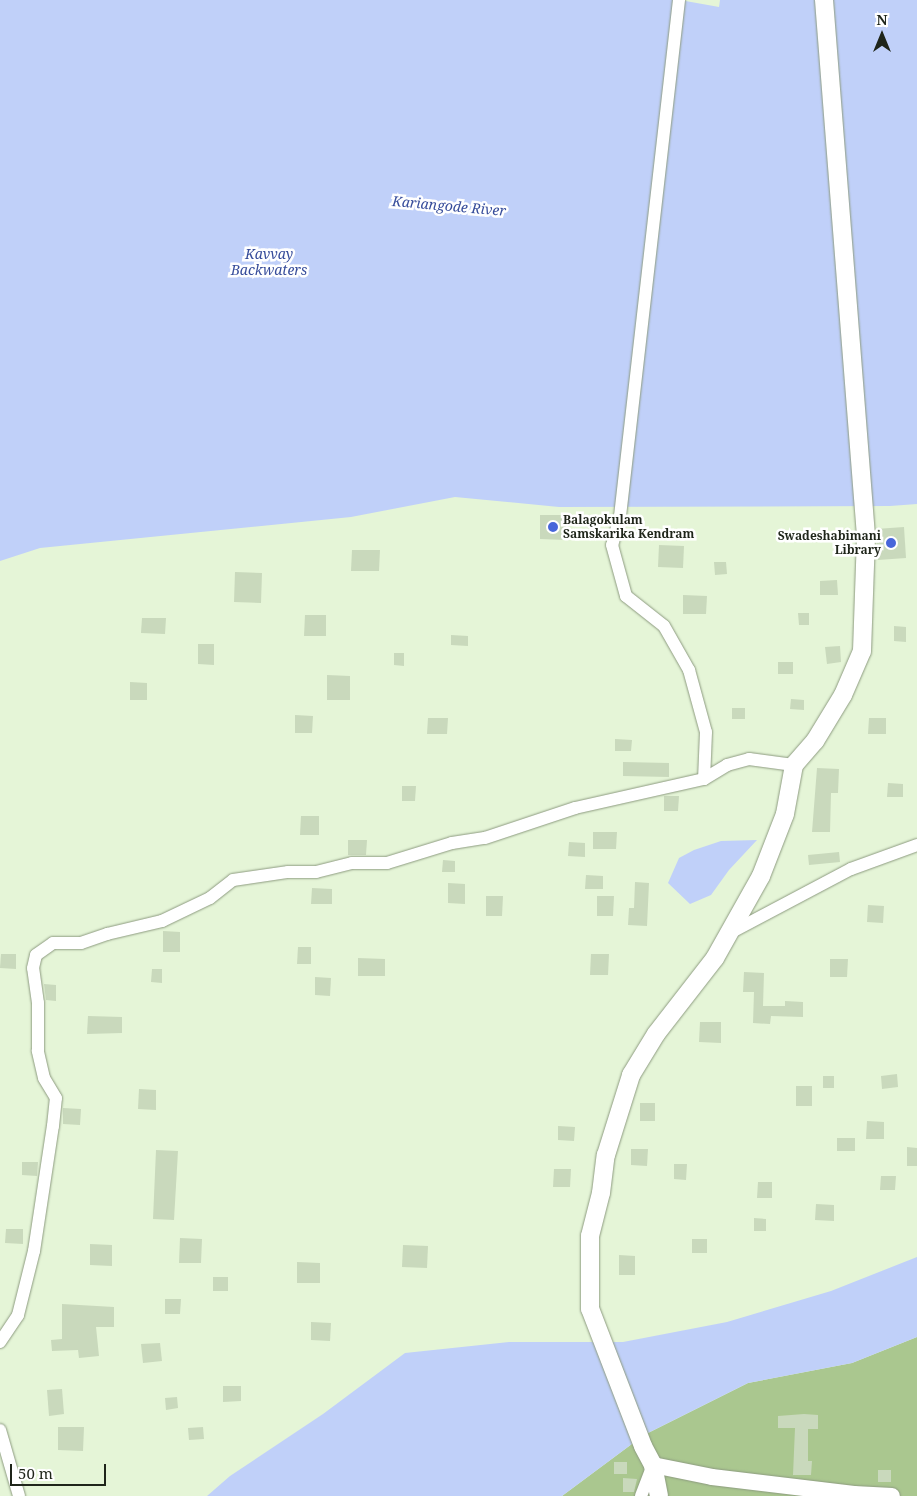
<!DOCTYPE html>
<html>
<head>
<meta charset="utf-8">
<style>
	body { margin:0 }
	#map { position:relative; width:917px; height:1496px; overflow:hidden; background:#e5f5d7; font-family:"Noto Serif",serif }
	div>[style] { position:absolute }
	.green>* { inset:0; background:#aac78f }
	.water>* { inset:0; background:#c0d0f9 }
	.building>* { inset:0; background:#c9d9bc }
	.roads { filter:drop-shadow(0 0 1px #8d9b80) drop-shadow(0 0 1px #8d9b80) }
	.minor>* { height:12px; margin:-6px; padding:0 6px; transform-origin:6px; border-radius:6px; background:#fff }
	.tertiary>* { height:16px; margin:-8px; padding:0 8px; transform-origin:8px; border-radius:8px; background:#fff }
	.secondary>* { height:18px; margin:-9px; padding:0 9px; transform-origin:9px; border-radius:9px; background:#fff }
	.dots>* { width:14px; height:14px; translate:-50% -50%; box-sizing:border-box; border:2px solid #fff; border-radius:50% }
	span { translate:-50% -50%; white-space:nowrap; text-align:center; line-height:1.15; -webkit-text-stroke:5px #fff; paint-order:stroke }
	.poi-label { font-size:12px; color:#1f251a; font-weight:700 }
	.left { translate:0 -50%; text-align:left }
	.right { translate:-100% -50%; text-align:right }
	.water-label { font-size:14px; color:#374d9b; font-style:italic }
	.north { position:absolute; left:857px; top:10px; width:50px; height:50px; -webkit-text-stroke:4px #fff; paint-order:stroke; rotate:0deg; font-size:14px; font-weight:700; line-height:20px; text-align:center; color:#1f251a }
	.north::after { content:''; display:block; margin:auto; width:18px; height:22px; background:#1f251a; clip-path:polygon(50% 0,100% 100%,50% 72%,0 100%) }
	.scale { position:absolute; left:10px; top:1464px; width:96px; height:22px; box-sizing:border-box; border:2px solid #1f251a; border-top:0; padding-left:6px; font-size:15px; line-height:18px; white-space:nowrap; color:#1f251a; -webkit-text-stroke:4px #fff; paint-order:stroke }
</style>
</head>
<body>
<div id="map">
	<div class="green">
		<i style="clip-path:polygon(917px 1337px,917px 1496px,562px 1496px,644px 1435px,748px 1383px,852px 1363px)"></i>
	</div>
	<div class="water">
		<i style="clip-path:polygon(0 0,680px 0,719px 7px,720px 0,917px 0,917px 504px,890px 506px,559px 507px,455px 497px,351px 517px,40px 548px,0 561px)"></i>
		<i style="clip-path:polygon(757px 840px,729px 870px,711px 895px,690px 904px,668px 883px,679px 858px,694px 850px,721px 841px)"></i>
		<i style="clip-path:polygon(917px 1257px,917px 1337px,852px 1363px,748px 1383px,644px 1435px,562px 1496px,207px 1496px,230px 1476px,323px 1414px,405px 1353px,509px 1342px,623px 1342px,727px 1322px,831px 1291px)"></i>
	</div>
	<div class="building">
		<i style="clip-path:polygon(540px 515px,566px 515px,566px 540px,540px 539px)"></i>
		<i style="clip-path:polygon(904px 527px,906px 558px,878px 560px,876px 529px)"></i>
		<i style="clip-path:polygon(659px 545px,684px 546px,683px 568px,658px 567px)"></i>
		<i style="clip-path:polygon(352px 550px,380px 550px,379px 571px,351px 571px)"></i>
		<i style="clip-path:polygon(714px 562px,726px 562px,727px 574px,715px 575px)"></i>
		<i style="clip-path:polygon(235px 572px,262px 573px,261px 603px,234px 602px)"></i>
		<i style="clip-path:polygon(837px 580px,838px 595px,820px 595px,820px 581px)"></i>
		<i style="clip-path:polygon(683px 595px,707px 596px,706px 614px,683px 614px)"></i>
		<i style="clip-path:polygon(798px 613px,809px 613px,809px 625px,799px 625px)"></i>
		<i style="clip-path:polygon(305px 615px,326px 615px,326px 636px,304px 636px)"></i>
		<i style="clip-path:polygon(142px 618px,166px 618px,165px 634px,141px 633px)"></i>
		<i style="clip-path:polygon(894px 626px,906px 627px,906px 642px,894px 641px)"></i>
		<i style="clip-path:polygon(451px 635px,468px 636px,468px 646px,451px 645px)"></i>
		<i style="clip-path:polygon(198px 644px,214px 644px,214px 665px,198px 664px)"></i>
		<i style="clip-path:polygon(840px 646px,841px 662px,827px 664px,825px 647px)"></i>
		<i style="clip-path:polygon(394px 653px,404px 653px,404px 666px,394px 665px)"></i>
		<i style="clip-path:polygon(778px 662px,793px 662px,793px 674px,778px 674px)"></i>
		<i style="clip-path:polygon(327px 675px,350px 676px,350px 700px,327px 700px)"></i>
		<i style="clip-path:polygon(130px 682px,147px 683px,147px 700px,130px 700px)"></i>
		<i style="clip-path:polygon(791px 699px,804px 700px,804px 710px,790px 709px)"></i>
		<i style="clip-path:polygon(732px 708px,745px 708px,745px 719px,732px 719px)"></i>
		<i style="clip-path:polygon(295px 715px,313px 716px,312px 733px,295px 733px)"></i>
		<i style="clip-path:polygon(428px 718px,448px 718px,447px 734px,427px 734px)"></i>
		<i style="clip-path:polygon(869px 718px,886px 718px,886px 734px,868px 734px)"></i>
		<i style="clip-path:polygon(615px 739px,632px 740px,631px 751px,615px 751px)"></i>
		<i style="clip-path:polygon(623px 762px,669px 763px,669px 777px,623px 776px)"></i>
		<i style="clip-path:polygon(817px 768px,839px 769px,838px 793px,831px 793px,830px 832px,812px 832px)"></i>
		<i style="clip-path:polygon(888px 783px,903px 784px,903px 797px,887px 797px)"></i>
		<i style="clip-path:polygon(402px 786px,416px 786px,415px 801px,402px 801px)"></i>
		<i style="clip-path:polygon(664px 796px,679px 796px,678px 811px,664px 811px)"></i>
		<i style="clip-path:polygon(301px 816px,319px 816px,319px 835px,300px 835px)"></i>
		<i style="clip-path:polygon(593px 832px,617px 832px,616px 849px,593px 849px)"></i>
		<i style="clip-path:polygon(348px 840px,367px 840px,366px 855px,348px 855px)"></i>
		<i style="clip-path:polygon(569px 842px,585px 843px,585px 857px,568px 856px)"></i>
		<i style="clip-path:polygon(839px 852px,840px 862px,809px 865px,808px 855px)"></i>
		<i style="clip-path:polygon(443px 860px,455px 861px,455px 872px,442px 872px)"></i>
		<i style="clip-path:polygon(586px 875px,603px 876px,603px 889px,585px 889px)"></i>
		<i style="clip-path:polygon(635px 882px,649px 883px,647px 926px,628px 925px,629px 908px,634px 908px)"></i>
		<i style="clip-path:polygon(448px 883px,465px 884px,465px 904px,448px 903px)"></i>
		<i style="clip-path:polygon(312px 888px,332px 889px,332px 904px,311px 904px)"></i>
		<i style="clip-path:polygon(486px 896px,503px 896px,502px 916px,486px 916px)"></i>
		<i style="clip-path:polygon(597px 896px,614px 896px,613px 916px,597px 916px)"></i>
		<i style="clip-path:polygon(868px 905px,884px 906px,883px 923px,867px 922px)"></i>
		<i style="clip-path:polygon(163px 931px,180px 932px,180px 952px,163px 952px)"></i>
		<i style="clip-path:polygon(298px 947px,311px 947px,311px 964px,297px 964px)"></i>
		<i style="clip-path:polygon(1px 954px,16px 954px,16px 969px,0 968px)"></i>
		<i style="clip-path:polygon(591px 954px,609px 954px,608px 975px,590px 975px)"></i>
		<i style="clip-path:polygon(358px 958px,385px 959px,385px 976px,358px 976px)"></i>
		<i style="clip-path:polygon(830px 959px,848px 959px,847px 977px,830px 977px)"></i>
		<i style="clip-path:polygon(152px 969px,162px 969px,162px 983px,151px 982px)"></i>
		<i style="clip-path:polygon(744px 972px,764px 973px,763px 1006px,785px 1006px,785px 1001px,803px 1002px,803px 1017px,771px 1016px,770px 1024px,753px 1023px,754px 992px,743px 992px)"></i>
		<i style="clip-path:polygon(315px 977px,331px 978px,330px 996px,315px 995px)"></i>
		<i style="clip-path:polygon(44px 984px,56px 985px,56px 1001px,46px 1000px)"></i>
		<i style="clip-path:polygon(88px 1016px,122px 1017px,122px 1033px,87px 1034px)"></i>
		<i style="clip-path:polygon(700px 1022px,721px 1022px,721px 1043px,699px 1042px)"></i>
		<i style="clip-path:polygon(897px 1074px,898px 1087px,882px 1089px,881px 1076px)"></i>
		<i style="clip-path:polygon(823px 1076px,834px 1076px,834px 1088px,823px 1088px)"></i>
		<i style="clip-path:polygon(796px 1086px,812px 1086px,812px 1106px,796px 1106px)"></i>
		<i style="clip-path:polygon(139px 1089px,156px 1090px,156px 1110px,138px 1109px)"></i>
		<i style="clip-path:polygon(640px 1103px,655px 1103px,655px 1121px,640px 1121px)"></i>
		<i style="clip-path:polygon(63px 1108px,81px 1109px,80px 1125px,63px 1124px)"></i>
		<i style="clip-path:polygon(867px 1121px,884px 1122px,884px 1139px,866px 1139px)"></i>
		<i style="clip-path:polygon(558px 1126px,575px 1127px,574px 1141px,558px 1140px)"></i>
		<i style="clip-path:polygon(837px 1138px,855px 1138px,855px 1151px,837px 1151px)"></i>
		<i style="clip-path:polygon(907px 1147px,917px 1148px,917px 1166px,907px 1166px)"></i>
		<i style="clip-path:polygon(631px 1149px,648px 1149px,647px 1166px,631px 1165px)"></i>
		<i style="clip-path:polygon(156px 1150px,178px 1151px,174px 1220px,153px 1219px)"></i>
		<i style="clip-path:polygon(22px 1162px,38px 1162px,37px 1176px,22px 1175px)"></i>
		<i style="clip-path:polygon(674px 1164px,687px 1164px,686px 1180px,674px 1179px)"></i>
		<i style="clip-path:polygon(554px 1169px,571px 1169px,570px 1187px,553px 1187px)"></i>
		<i style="clip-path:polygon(881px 1176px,896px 1176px,895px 1190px,880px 1190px)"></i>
		<i style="clip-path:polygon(758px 1182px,772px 1182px,772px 1198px,757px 1198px)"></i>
		<i style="clip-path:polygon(816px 1204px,834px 1205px,834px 1221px,815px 1220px)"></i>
		<i style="clip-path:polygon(754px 1218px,766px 1219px,766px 1231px,754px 1231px)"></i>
		<i style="clip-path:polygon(6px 1229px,23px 1229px,23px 1244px,5px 1243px)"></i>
		<i style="clip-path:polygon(180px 1238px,202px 1239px,201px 1263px,179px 1263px)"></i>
		<i style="clip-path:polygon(692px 1239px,707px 1239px,707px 1253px,692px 1253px)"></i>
		<i style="clip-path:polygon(90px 1244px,112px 1245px,112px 1266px,90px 1265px)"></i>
		<i style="clip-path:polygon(403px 1245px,428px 1246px,427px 1268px,402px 1267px)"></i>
		<i style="clip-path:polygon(619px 1255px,635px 1256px,635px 1275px,619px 1275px)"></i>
		<i style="clip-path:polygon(297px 1262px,320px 1263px,320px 1283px,297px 1283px)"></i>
		<i style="clip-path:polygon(213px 1277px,228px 1277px,228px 1291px,213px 1291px)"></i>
		<i style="clip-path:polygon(165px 1299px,181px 1299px,180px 1314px,165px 1314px)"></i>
		<i style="clip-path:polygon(62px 1304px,114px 1307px,114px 1327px,96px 1327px,99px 1356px,79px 1358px,78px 1350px,52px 1351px,51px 1340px,62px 1339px)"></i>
		<i style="clip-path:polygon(311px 1322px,331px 1323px,330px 1341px,311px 1340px)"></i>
		<i style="clip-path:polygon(160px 1343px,162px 1361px,143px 1363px,141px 1344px)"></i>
		<i style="clip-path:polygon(223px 1386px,241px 1386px,241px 1401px,223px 1402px)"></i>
		<i style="clip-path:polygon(62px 1389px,64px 1414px,49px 1416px,47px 1390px)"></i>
		<i style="clip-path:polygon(177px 1397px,178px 1408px,166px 1410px,165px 1398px)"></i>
		<i style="clip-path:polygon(804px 1414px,818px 1415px,818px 1429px,808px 1429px,808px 1461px,812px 1461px,811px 1475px,793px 1475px,795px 1428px,778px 1428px,778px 1416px)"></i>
		<i style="clip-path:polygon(58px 1427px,84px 1427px,83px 1451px,58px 1450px)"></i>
		<i style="clip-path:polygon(203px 1427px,204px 1439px,189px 1440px,188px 1428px)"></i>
		<i style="clip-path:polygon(614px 1462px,627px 1462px,627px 1474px,614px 1474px)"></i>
		<i style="clip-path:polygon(878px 1470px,891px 1470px,891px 1482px,878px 1482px)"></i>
		<i style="clip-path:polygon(623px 1478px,637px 1479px,634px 1492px,623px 1492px)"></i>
	</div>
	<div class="roads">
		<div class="minor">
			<i style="left:679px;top:0;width:519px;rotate:96.52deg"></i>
			<i style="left:620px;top:516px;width:30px;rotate:105deg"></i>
			<i style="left:612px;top:545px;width:53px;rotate:74.6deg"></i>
			<i style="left:626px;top:596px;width:48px;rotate:38.3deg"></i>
			<i style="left:664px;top:626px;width:51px;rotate:60.4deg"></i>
			<i style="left:689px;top:670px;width:64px;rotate:74.7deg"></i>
			<i style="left:706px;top:732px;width:47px;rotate:92.4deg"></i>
			<i style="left:728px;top:934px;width:139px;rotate:-27.9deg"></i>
			<i style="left:851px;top:869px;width:70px;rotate:-20deg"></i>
			<i style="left:0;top:1342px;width:32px;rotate:-56deg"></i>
			<i style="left:18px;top:1315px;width:66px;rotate:-76deg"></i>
			<i style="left:34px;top:1251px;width:126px;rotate:-81.4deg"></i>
			<i style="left:53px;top:1126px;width:28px;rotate:-84deg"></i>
			<i style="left:56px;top:1098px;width:23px;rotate:-121deg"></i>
			<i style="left:44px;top:1078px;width:28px;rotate:-103deg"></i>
			<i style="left:38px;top:1051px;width:48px;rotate:-90deg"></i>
			<i style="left:38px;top:1003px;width:35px;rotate:-98deg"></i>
			<i style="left:33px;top:968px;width:13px;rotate:-77deg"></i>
			<i style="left:36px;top:955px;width:21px;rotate:-35deg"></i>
			<i style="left:53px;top:943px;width:28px"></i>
			<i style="left:81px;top:943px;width:28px;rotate:-19deg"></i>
			<i style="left:107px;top:934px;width:57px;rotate:-13.3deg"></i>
			<i style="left:162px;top:921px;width:53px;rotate:-25.6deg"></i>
			<i style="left:210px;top:898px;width:29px;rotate:-38deg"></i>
			<i style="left:233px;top:880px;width:56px;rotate:-8.3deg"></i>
			<i style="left:288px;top:872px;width:28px"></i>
			<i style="left:316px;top:872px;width:37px;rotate:-14deg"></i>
			<i style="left:352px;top:863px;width:35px"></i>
			<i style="left:387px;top:863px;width:68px;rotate:-17.1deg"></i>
			<i style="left:452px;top:843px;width:33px;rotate:-9deg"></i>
			<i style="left:485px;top:838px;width:95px;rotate:-18.4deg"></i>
			<i style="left:575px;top:808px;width:132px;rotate:-12.7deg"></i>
			<i style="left:704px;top:779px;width:27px;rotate:-31deg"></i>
			<i style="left:727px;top:765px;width:23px;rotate:-15deg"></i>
			<i style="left:749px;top:759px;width:45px;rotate:7.6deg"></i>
			<i style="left:0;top:1430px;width:69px;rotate:73.9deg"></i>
			<i style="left:641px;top:1496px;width:33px;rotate:-69deg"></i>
		</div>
		<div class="tertiary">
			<i style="left:653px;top:1465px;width:60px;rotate:11.5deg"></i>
			<i style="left:712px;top:1477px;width:143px;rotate:6.8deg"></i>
			<i style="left:854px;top:1494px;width:38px;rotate:3deg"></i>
		</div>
		<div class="secondary">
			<i style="left:659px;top:1496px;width:32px;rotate:-101deg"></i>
			<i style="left:653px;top:1465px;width:21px;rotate:-118deg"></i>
			<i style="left:643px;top:1446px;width:147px;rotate:-111.1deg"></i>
			<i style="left:590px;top:1309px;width:73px;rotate:-90deg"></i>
			<i style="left:590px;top:1236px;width:44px;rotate:-75.7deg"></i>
			<i style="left:601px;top:1193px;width:38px;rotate:-83deg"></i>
			<i style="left:606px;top:1155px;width:84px;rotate:-72.6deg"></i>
			<i style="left:631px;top:1075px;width:48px;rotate:-58.6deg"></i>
			<i style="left:656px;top:1034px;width:96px;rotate:-52.2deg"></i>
			<i style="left:715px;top:958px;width:94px;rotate:-60.7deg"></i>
			<i style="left:761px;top:876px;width:66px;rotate:-68.8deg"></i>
			<i style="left:785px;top:814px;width:50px;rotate:-79.6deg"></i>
			<i style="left:794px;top:765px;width:32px;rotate:-49deg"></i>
			<i style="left:815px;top:741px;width:54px;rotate:-58.7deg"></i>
			<i style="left:843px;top:695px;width:48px;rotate:-66.6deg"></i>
			<i style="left:862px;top:651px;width:115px;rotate:-88deg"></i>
			<i style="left:866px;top:536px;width:538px;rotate:-94.48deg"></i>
		</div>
	</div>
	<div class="dots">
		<i style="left:553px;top:527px;background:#4866da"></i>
		<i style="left:891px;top:543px;background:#4866da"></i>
	</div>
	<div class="poi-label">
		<span class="left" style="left:563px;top:527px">Balagokulam<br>Samskarika Kendram</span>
		<span class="right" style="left:881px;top:543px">Swadeshabimani<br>Library</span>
	</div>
	<div class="water-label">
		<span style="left:449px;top:206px;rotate:5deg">Kariangode River</span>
		<span style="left:269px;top:262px">Kavvay<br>Backwaters</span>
	</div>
	<div class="north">N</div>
	<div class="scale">50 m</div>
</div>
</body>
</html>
